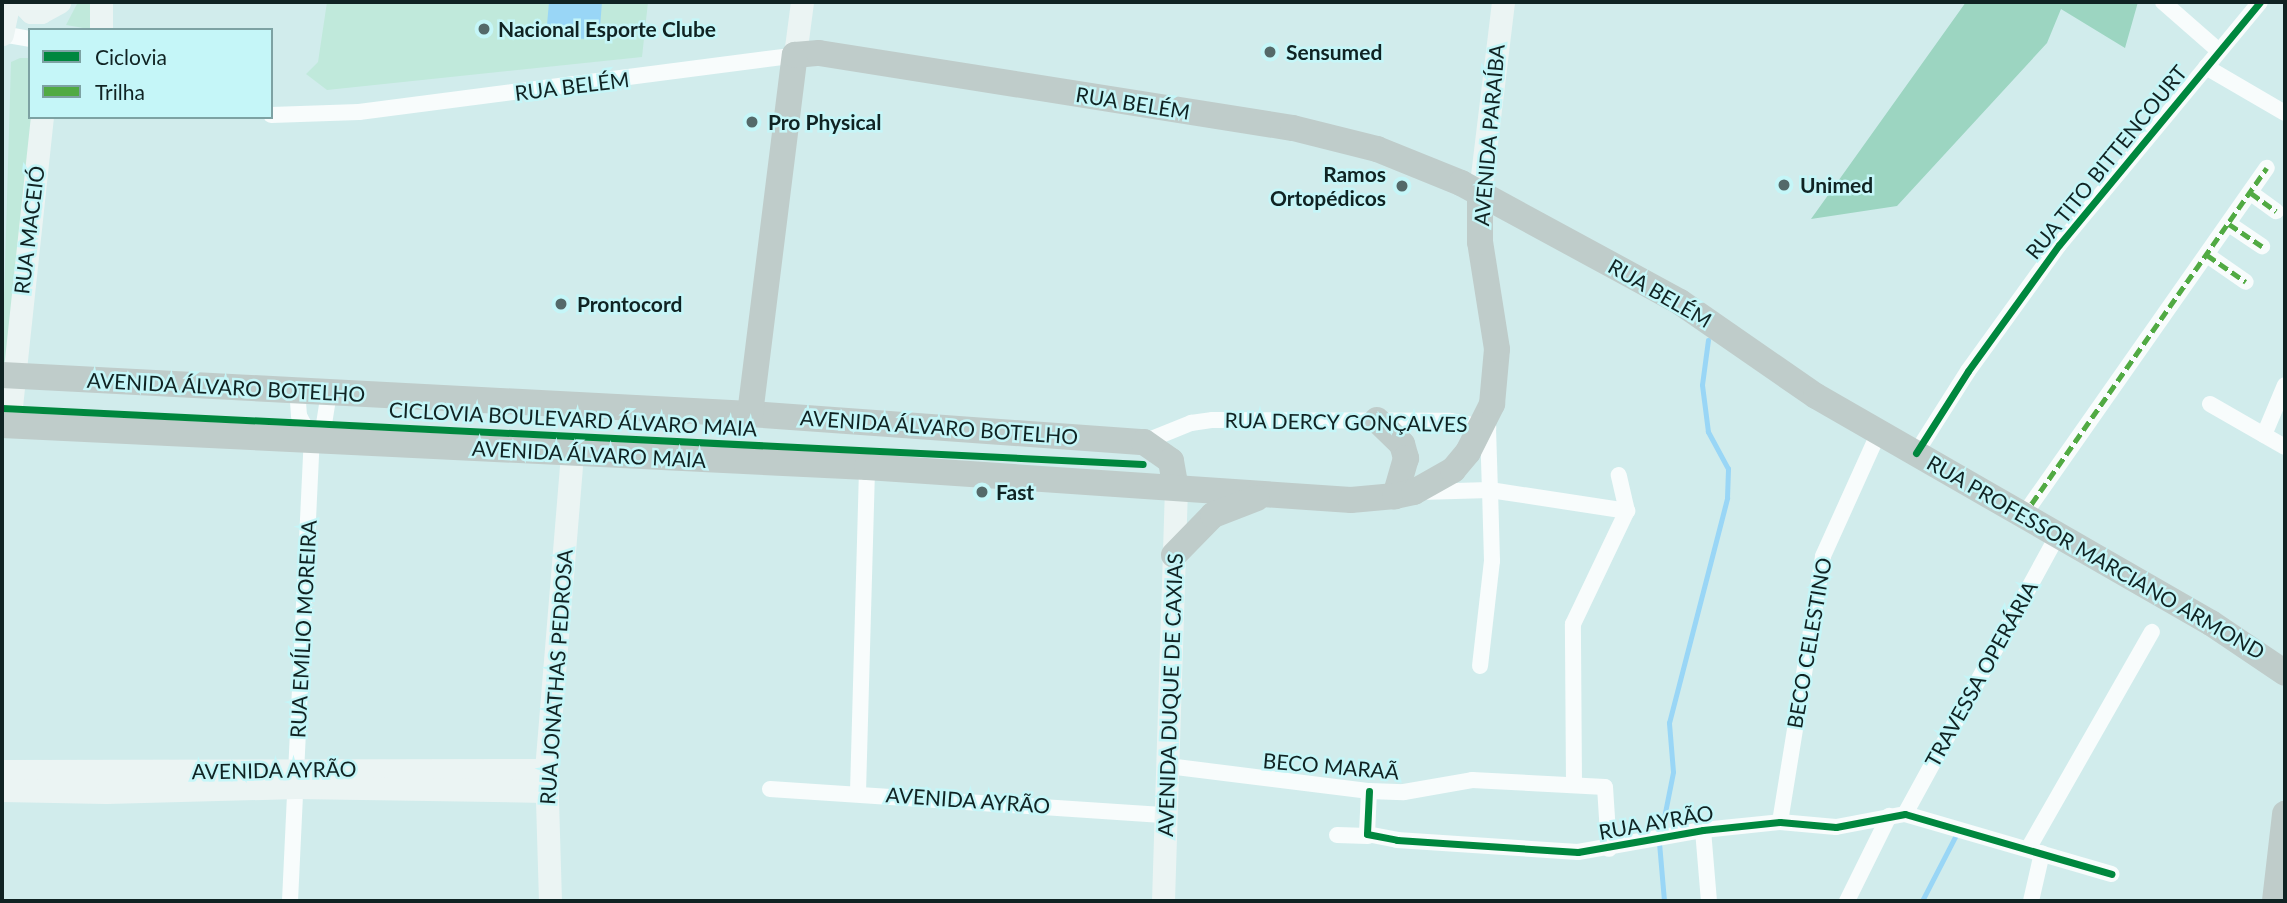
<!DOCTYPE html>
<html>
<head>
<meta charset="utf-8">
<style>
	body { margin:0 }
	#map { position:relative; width:2287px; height:903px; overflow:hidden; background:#d1ecec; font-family:Lato,sans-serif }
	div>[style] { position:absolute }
	.green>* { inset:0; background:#c0e9db }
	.forest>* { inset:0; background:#9cd5c1 }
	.water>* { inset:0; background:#99d6f6 }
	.stream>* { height:4.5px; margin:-2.25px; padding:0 2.25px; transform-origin:2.25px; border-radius:2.25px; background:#99d6f6 }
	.street>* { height:16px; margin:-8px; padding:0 8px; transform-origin:8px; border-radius:8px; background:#f8fcfc }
	.secondary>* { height:23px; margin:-11.5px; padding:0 11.5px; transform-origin:11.5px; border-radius:11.5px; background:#ebf4f3 }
	.primary>* { height:26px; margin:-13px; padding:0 13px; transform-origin:13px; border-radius:13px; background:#bfccca }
	.quiet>* { height:5px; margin-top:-2.5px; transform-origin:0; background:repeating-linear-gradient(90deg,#51aa43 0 10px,transparent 0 15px) }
	.cycleway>* { height:7px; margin:-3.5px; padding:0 3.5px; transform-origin:3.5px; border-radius:3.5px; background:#00873e }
	.dots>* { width:19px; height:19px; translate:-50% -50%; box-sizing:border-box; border:4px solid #c5f6f8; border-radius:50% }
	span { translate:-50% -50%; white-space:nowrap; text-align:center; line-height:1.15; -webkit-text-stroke:5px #c5f6f8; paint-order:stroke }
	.poi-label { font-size:21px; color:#102323; font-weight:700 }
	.left { translate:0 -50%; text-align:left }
	.right { translate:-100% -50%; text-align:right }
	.street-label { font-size:21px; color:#102323 }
	.frame { position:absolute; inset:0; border:4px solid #102323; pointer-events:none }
	.legend { position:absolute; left:28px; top:28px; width:245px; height:91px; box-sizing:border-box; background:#c5f6f8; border:2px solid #7da2a3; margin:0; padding:9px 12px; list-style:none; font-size:21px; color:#102323 }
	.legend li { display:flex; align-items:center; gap:14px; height:35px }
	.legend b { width:35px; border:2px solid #7da2a3 }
</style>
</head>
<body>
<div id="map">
	<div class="green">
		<i style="clip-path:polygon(78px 2px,95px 2px,95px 30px,66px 25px)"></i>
		<i style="clip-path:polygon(327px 2px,648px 2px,642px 57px,327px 90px,306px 74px,318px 62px)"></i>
		<i style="clip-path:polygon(20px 58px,30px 58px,32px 117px,6px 368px,2px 368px,11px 62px)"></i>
	</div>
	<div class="forest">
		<i style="clip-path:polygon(1966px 2px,2138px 2px,2125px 48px,2061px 9px,2047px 43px,1897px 206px,1811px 219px)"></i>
	</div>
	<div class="water">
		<i style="clip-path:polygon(549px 2px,602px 2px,599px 40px,546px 36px)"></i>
	</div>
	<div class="stream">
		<i style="left:1664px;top:901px;width:58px;rotate:-94.9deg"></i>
		<i style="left:1659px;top:843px;width:72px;rotate:-78.8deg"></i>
		<i style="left:1673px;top:772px;width:49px;rotate:-94.7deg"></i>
		<i style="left:1669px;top:723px;width:232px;rotate:-75.5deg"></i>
		<i style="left:1727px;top:498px;width:29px;rotate:-88deg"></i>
		<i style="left:1728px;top:469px;width:42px;rotate:-118.4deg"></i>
		<i style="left:1708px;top:432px;width:47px;rotate:-97.3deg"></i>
		<i style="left:1702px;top:385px;width:45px;rotate:-82.4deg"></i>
		<i style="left:1922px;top:901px;width:74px;rotate:-62.7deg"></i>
	</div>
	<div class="street">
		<i style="left:2163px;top:2px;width:74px;rotate:41.2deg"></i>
		<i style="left:2px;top:34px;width:28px;rotate:10deg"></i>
		<i style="left:2206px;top:67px;width:91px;rotate:30.2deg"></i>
		<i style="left:271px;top:115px;width:88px;rotate:-2deg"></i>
		<i style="left:359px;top:112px;width:440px;rotate:-7.4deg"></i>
		<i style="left:2251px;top:193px;width:31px;rotate:36deg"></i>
		<i style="left:2229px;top:224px;width:40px;rotate:34deg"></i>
		<i style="left:2207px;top:255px;width:47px;rotate:34.7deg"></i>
		<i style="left:2210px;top:404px;width:86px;rotate:29.8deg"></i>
		<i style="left:2264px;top:435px;width:54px;rotate:-67.2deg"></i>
		<i style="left:312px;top:440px;width:20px;rotate:-53deg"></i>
		<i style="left:324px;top:424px;width:32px;rotate:-81deg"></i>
		<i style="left:1144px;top:442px;width:51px;rotate:-22deg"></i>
		<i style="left:1191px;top:423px;width:22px;rotate:-8deg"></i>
		<i style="left:1213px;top:420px;width:237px;rotate:0.2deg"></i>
		<i style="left:1450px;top:421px;width:39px;rotate:10deg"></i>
		<i style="left:1488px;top:428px;width:62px;rotate:88.2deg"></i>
		<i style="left:1490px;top:490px;width:70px;rotate:178.4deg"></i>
		<i style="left:1916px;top:453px;width:97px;rotate:-57.6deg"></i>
		<i style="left:1968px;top:371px;width:155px;rotate:-54.2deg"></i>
		<i style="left:2059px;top:245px;width:315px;rotate:-50.4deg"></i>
		<i style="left:2023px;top:516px;width:425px;rotate:-55deg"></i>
		<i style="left:1480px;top:666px;width:106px;rotate:-83.5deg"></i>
		<i style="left:1492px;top:561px;width:71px;rotate:-91.6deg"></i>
		<i style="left:1490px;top:490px;width:139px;rotate:8.7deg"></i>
		<i style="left:1168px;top:766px;width:203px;rotate:7.1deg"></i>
		<i style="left:1369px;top:791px;width:35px;rotate:2deg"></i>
		<i style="left:1404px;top:792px;width:69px;rotate:-10deg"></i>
		<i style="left:1472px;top:780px;width:133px;rotate:3deg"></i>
		<i style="left:1605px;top:787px;width:62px;rotate:86.3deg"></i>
		<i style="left:1574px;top:784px;width:160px;rotate:-90.4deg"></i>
		<i style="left:1573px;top:624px;width:125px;rotate:-64.5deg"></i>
		<i style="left:1627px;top:511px;width:37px;rotate:-103deg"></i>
		<i style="left:770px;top:789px;width:397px;rotate:3.8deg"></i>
		<i style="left:1369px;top:791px;width:43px;rotate:92.7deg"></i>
		<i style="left:1367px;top:834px;width:31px;rotate:11deg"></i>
		<i style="left:1397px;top:840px;width:181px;rotate:3.8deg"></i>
		<i style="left:1578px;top:852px;width:127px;rotate:-10deg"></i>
		<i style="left:1703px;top:830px;width:77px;rotate:-5.9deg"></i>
		<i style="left:1780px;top:822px;width:56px;rotate:5.1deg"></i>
		<i style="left:1836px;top:827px;width:70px;rotate:-10.7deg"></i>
		<i style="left:1905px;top:814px;width:215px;rotate:16.2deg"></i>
		<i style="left:858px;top:792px;width:325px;rotate:-88.4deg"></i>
		<i style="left:1905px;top:814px;width:319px;rotate:-61.3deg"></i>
		<i style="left:1780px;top:822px;width:269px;rotate:-80.8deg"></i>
		<i style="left:1823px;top:556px;width:136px;rotate:-65.7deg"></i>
		<i style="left:1703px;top:830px;width:71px;rotate:85.2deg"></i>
		<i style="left:1337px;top:835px;width:31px;rotate:2deg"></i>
		<i style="left:2028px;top:849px;width:250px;rotate:-60.3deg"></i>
		<i style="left:290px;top:901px;width:462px;rotate:-87.3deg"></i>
		<i style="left:312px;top:440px;width:27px;rotate:-118deg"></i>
		<i style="left:299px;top:416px;width:26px;rotate:-94deg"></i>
		<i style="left:1847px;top:901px;width:95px;rotate:-63.7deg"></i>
		<i style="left:2031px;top:901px;width:49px;rotate:-77.1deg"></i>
	</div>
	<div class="secondary">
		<i style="left:21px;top:2px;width:14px;rotate:45deg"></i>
		<i style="left:31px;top:12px;width:10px"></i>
		<i style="left:41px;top:12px;width:21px;rotate:-29deg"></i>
		<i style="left:101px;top:30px;width:28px;rotate:-90deg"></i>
		<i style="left:2px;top:34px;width:33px;rotate:-78deg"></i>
		<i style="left:795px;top:55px;width:53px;rotate:-82.5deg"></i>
		<i style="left:1480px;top:192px;width:191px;rotate:-83.1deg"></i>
		<i style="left:9px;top:425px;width:310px;rotate:-83.9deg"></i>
		<i style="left:2px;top:771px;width:544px;rotate:-0.11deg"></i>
		<i style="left:2px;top:790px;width:104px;rotate:1.1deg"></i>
		<i style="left:106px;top:792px;width:190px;rotate:-1.5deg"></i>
		<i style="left:296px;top:787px;width:249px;rotate:0.9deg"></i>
		<i style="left:550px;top:901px;width:131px;rotate:-91.7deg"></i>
		<i style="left:546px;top:770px;width:318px;rotate:-85.3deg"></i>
		<i style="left:1163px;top:901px;width:413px;rotate:-88.2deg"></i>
	</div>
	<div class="primary">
		<i style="left:2px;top:375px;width:749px;rotate:2.98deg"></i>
		<i style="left:750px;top:414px;width:395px;rotate:4.1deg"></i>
		<i style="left:1144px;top:442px;width:33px;rotate:35deg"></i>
		<i style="left:1171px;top:461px;width:27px;rotate:80deg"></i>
		<i style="left:750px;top:414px;width:362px;rotate:-82.9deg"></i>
		<i style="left:795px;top:55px;width:24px;rotate:-5deg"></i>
		<i style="left:819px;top:53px;width:480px;rotate:9deg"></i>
		<i style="left:1293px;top:128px;width:87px;rotate:14deg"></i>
		<i style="left:1377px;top:149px;width:91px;rotate:22deg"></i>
		<i style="left:1461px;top:183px;width:249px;rotate:28.5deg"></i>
		<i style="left:1680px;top:302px;width:165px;rotate:34.7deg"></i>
		<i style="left:1816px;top:396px;width:456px;rotate:29.9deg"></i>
		<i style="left:2211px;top:623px;width:89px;rotate:34deg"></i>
		<i style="left:1377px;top:420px;width:35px;rotate:44deg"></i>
		<i style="left:1402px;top:444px;width:15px;rotate:74deg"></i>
		<i style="left:1406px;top:458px;width:40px;rotate:106deg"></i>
		<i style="left:2px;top:425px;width:866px;rotate:2.78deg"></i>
		<i style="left:867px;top:467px;width:485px;rotate:3.9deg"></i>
		<i style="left:1351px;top:500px;width:44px;rotate:-5.2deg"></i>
		<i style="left:1395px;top:496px;width:19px;rotate:-12deg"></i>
		<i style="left:1414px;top:492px;width:45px;rotate:-29.4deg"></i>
		<i style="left:1453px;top:470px;width:23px;rotate:-50deg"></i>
		<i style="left:1468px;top:452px;width:54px;rotate:-63.4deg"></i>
		<i style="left:1492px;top:404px;width:55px;rotate:-84.8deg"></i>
		<i style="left:1497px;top:349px;width:108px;rotate:-99deg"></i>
		<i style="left:1480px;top:242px;width:50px;rotate:-90deg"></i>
		<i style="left:1174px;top:555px;width:56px;rotate:-45.7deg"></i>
		<i style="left:1213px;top:515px;width:47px;rotate:-21.1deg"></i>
		<i style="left:2275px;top:901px;width:88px;rotate:-83.4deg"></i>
	</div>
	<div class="quiet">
		<i style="left:2251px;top:193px;width:31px;rotate:36deg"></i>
		<i style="left:2229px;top:224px;width:40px;rotate:34deg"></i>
		<i style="left:2207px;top:255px;width:47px;rotate:34.7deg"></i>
		<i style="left:2023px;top:516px;width:425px;rotate:-55deg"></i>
	</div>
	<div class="cycleway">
		<i style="left:2px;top:408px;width:1142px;rotate:2.81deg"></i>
		<i style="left:1916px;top:453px;width:97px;rotate:-57.6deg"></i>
		<i style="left:1968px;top:371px;width:155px;rotate:-54.2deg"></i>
		<i style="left:2059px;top:245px;width:315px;rotate:-50.4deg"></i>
		<i style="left:1369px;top:791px;width:43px;rotate:92.7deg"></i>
		<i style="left:1367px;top:834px;width:31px;rotate:11deg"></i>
		<i style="left:1397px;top:840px;width:181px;rotate:3.8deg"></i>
		<i style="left:1578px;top:852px;width:127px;rotate:-10deg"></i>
		<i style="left:1703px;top:830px;width:77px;rotate:-5.9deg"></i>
		<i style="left:1780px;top:822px;width:56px;rotate:5.1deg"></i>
		<i style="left:1836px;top:827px;width:70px;rotate:-10.7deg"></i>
		<i style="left:1905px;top:814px;width:215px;rotate:16.2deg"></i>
	</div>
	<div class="dots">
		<i style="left:484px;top:29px;background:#546969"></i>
		<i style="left:1270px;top:52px;background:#546969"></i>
		<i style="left:752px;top:122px;background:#546969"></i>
		<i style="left:1784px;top:185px;background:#546969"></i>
		<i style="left:1402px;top:186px;background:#546969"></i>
		<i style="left:561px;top:304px;background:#546969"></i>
		<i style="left:982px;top:492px;background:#546969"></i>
	</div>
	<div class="poi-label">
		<span class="left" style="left:498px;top:29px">Nacional Esporte Clube</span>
		<span class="left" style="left:1286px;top:52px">Sensumed</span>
		<span class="left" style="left:768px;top:122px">Pro Physical</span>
		<span class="right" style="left:1386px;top:186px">Ramos<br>Ortopédicos</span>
		<span class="left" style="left:1800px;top:185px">Unimed</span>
		<span class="left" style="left:577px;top:304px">Prontocord</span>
		<span class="left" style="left:996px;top:492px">Fast</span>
	</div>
	<div class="street-label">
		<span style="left:572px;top:86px;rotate:-7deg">RUA BELÉM</span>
		<span style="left:1133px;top:103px;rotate:9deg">RUA BELÉM</span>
		<span style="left:1489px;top:135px;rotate:-85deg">AVENIDA PARAÍBA</span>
		<span style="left:2106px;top:162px;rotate:-51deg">RUA TITO BITTENCOURT</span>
		<span style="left:29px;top:230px;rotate:-83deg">RUA MACEIÓ</span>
		<span style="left:1660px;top:293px;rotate:30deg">RUA BELÉM</span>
		<span style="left:226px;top:387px;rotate:3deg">AVENIDA ÁLVARO BOTELHO</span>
		<span style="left:573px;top:419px;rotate:3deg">CICLOVIA BOULEVARD ÁLVARO MAIA</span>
		<span style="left:1346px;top:422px;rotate:1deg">RUA DERCY GONÇALVES</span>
		<span style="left:939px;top:427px;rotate:4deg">AVENIDA ÁLVARO BOTELHO</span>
		<span style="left:589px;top:454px;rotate:3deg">AVENIDA ÁLVARO MAIA</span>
		<span style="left:2096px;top:557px;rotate:30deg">RUA PROFESSOR MARCIANO ARMOND</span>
		<span style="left:303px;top:629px;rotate:-87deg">RUA EMÍLIO MOREIRA</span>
		<span style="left:1809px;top:643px;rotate:-80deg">BECO CELESTINO</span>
		<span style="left:1981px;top:674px;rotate:-61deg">TRAVESSA OPERÁRIA</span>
		<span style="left:556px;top:677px;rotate:-86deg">RUA JONATHAS PEDROSA</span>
		<span style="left:1170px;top:695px;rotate:-88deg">AVENIDA DUQUE DE CAXIAS</span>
		<span style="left:1331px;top:766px;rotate:5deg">BECO MARAÃ</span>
		<span style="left:274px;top:770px;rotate:-1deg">AVENIDA AYRÃO</span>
		<span style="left:968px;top:800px;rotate:4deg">AVENIDA AYRÃO</span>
		<span style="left:1656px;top:822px;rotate:-10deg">RUA AYRÃO</span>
	</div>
	<div class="frame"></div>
	<ul class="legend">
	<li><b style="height:9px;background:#00873e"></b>Ciclovia</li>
	<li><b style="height:9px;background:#51aa43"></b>Trilha</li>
	</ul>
</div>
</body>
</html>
